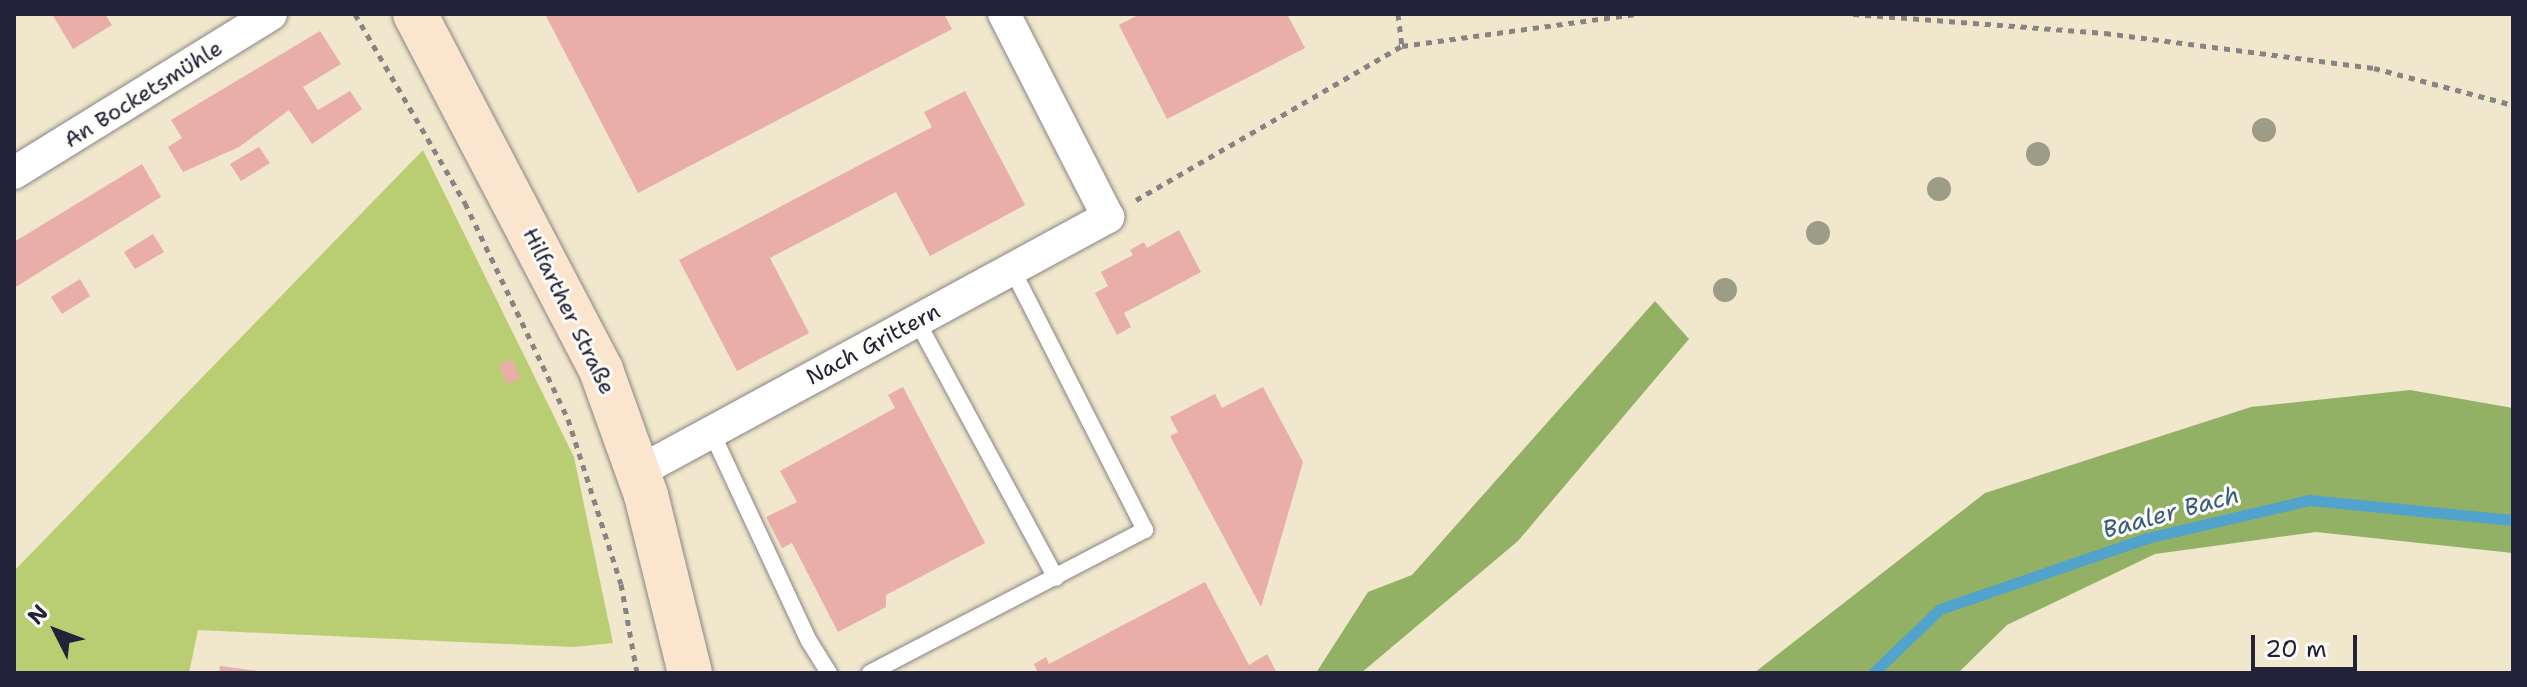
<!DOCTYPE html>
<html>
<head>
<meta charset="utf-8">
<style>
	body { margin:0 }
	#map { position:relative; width:2527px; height:687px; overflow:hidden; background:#f0e7cc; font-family:"Shantell Sans",sans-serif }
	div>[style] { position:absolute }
	.green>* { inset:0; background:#b9ce72 }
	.forest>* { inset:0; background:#92b164 }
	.stream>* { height:11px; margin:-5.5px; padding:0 5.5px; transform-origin:5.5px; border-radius:5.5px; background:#51a3cc }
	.building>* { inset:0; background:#e8aea7 }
	.path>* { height:5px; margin-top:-2.5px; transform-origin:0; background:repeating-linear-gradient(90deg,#898484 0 6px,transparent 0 12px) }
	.roads { filter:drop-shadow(0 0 2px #898484) drop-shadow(0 0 2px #898484) }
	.lane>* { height:16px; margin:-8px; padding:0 8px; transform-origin:8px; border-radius:8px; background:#fff }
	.street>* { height:32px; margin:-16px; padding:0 16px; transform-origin:16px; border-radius:16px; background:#fff }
	.secondary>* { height:44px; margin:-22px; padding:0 22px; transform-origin:22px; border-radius:22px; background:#fbe5cf }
	.trees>* { width:24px; height:24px; margin:-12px; border-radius:50%; background:#9c9c87 }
	span { translate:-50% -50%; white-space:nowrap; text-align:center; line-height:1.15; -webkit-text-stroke:6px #fdfcf7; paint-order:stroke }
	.street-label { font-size:22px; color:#22223b }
	.water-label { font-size:24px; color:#375c7c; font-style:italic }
	.frame { position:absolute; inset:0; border:16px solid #22223b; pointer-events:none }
	.north { position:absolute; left:16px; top:591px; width:80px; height:80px; -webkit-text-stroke:6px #fdfcf7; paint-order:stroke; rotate:312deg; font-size:22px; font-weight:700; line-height:32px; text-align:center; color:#22223b }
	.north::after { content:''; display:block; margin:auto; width:28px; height:36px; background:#22223b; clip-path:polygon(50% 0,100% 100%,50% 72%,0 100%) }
	.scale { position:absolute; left:2251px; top:635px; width:106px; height:36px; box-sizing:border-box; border:4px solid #22223b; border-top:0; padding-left:10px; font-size:24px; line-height:28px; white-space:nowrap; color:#22223b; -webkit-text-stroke:6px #fdfcf7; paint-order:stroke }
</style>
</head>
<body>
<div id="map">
	<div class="green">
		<i style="clip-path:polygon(423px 150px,574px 457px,613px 643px,573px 647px,198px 630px,189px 673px,14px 673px,14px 571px)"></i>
	</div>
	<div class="forest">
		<i style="clip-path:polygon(1655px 301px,1689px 339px,1518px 541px,1361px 673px,1316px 673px,1368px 592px,1412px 575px)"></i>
		<i style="clip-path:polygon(2410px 390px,2513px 408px,2513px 553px,2316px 532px,2155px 554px,2007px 625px,1958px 673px,1754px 673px,1985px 493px,2251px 407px)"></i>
	</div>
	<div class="stream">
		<i style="left:1873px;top:673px;width:93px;rotate:-43.7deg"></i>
		<i style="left:1940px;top:609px;width:219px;rotate:-18.9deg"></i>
		<i style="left:2147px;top:538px;width:166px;rotate:-13.2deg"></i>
		<i style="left:2309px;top:500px;width:205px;rotate:5.6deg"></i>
	</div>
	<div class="building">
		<i style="clip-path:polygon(52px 14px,105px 14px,112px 25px,73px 49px)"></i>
		<i style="clip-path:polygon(545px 14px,944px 14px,952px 29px,638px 193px)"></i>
		<i style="clip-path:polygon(1140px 14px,1287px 14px,1305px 48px,1167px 119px,1119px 25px)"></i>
		<i style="clip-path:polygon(320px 31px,341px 64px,303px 87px,318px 110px,350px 91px,362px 109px,312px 144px,289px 110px,239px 147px,183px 172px,168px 147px,182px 138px,171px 120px)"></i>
		<i style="clip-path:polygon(965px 91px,1025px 205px,930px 256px,896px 192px,770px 258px,809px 333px,737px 371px,679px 260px,932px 127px,924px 112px)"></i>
		<i style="clip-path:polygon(259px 147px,270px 163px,241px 181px,230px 164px)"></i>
		<i style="clip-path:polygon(142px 164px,161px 197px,14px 288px,14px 242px)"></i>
		<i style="clip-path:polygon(1179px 230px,1201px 272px,1124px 313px,1131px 327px,1117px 335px,1095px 293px,1108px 286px,1101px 272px,1133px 255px,1130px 250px,1144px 242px,1147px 248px)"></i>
		<i style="clip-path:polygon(153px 234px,164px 252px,135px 269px,124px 252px)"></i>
		<i style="clip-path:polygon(80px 279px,90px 296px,62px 314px,51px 297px)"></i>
		<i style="clip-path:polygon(512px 359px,521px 378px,507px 384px,499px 366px)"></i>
		<i style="clip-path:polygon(903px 387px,985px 543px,886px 595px,886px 607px,838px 632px,792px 543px,782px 548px,766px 517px,797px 502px,780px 471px,895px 408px,888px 395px)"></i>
		<i style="clip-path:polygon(1263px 387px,1303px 462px,1261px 607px,1170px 436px,1178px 432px,1170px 417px,1215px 394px,1222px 408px)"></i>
		<i style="clip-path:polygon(1205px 582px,1249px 665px,1267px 654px,1277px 673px,1032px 673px,1037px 671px,1034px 664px,1046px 657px,1049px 664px)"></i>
		<i style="clip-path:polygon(220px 666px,257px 671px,257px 673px,219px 673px)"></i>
	</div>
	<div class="path">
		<i style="left:355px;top:14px;width:219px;rotate:59.8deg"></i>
		<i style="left:465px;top:203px;width:239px;rotate:64.5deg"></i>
		<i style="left:568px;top:419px;width:173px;rotate:72.2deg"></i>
		<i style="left:621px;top:584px;width:90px;rotate:79.8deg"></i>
		<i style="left:1398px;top:14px;width:32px;rotate:83deg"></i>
		<i style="left:1853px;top:14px;width:253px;rotate:4.3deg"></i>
		<i style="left:2105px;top:33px;width:271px;rotate:7.4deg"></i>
		<i style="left:2374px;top:68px;width:144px;rotate:14.9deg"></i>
		<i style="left:1136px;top:200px;width:307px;rotate:-30.1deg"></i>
		<i style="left:1402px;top:46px;width:236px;rotate:-7.8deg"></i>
	</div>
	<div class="roads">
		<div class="lane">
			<i style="left:917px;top:321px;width:292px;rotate:61.6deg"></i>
			<i style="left:711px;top:431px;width:232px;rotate:65deg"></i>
			<i style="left:809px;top:641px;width:38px;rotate:58deg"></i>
			<i style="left:870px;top:673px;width:310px;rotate:-27.5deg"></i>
			<i style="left:1145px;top:530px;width:293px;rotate:-117deg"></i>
		</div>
		<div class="street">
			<i style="left:14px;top:173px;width:302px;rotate:-31.7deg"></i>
			<i style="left:638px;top:472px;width:535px;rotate:-28.48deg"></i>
			<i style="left:1108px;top:217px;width:228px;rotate:-117.1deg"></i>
		</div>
		<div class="secondary">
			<i style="left:415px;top:14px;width:402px;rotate:62.4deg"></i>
			<i style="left:601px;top:370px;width:133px;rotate:70.2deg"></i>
			<i style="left:646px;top:495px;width:183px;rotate:76.1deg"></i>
		</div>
	</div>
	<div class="trees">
		<i style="left:2264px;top:130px"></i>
		<i style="left:2038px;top:154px"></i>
		<i style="left:1939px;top:189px"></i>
		<i style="left:1818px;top:233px"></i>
		<i style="left:1725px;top:290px"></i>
	</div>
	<div class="street-label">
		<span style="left:143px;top:94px;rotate:-32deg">An Bocketsmühle</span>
		<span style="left:569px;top:311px;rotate:64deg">Hilfarther Straße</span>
		<span style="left:873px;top:344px;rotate:-28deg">Nach Grittern</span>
	</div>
	<div class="water-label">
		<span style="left:2171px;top:513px;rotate:-15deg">Baaler Bach</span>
	</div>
	<div class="frame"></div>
	<div class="north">N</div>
	<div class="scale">20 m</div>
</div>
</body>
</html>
